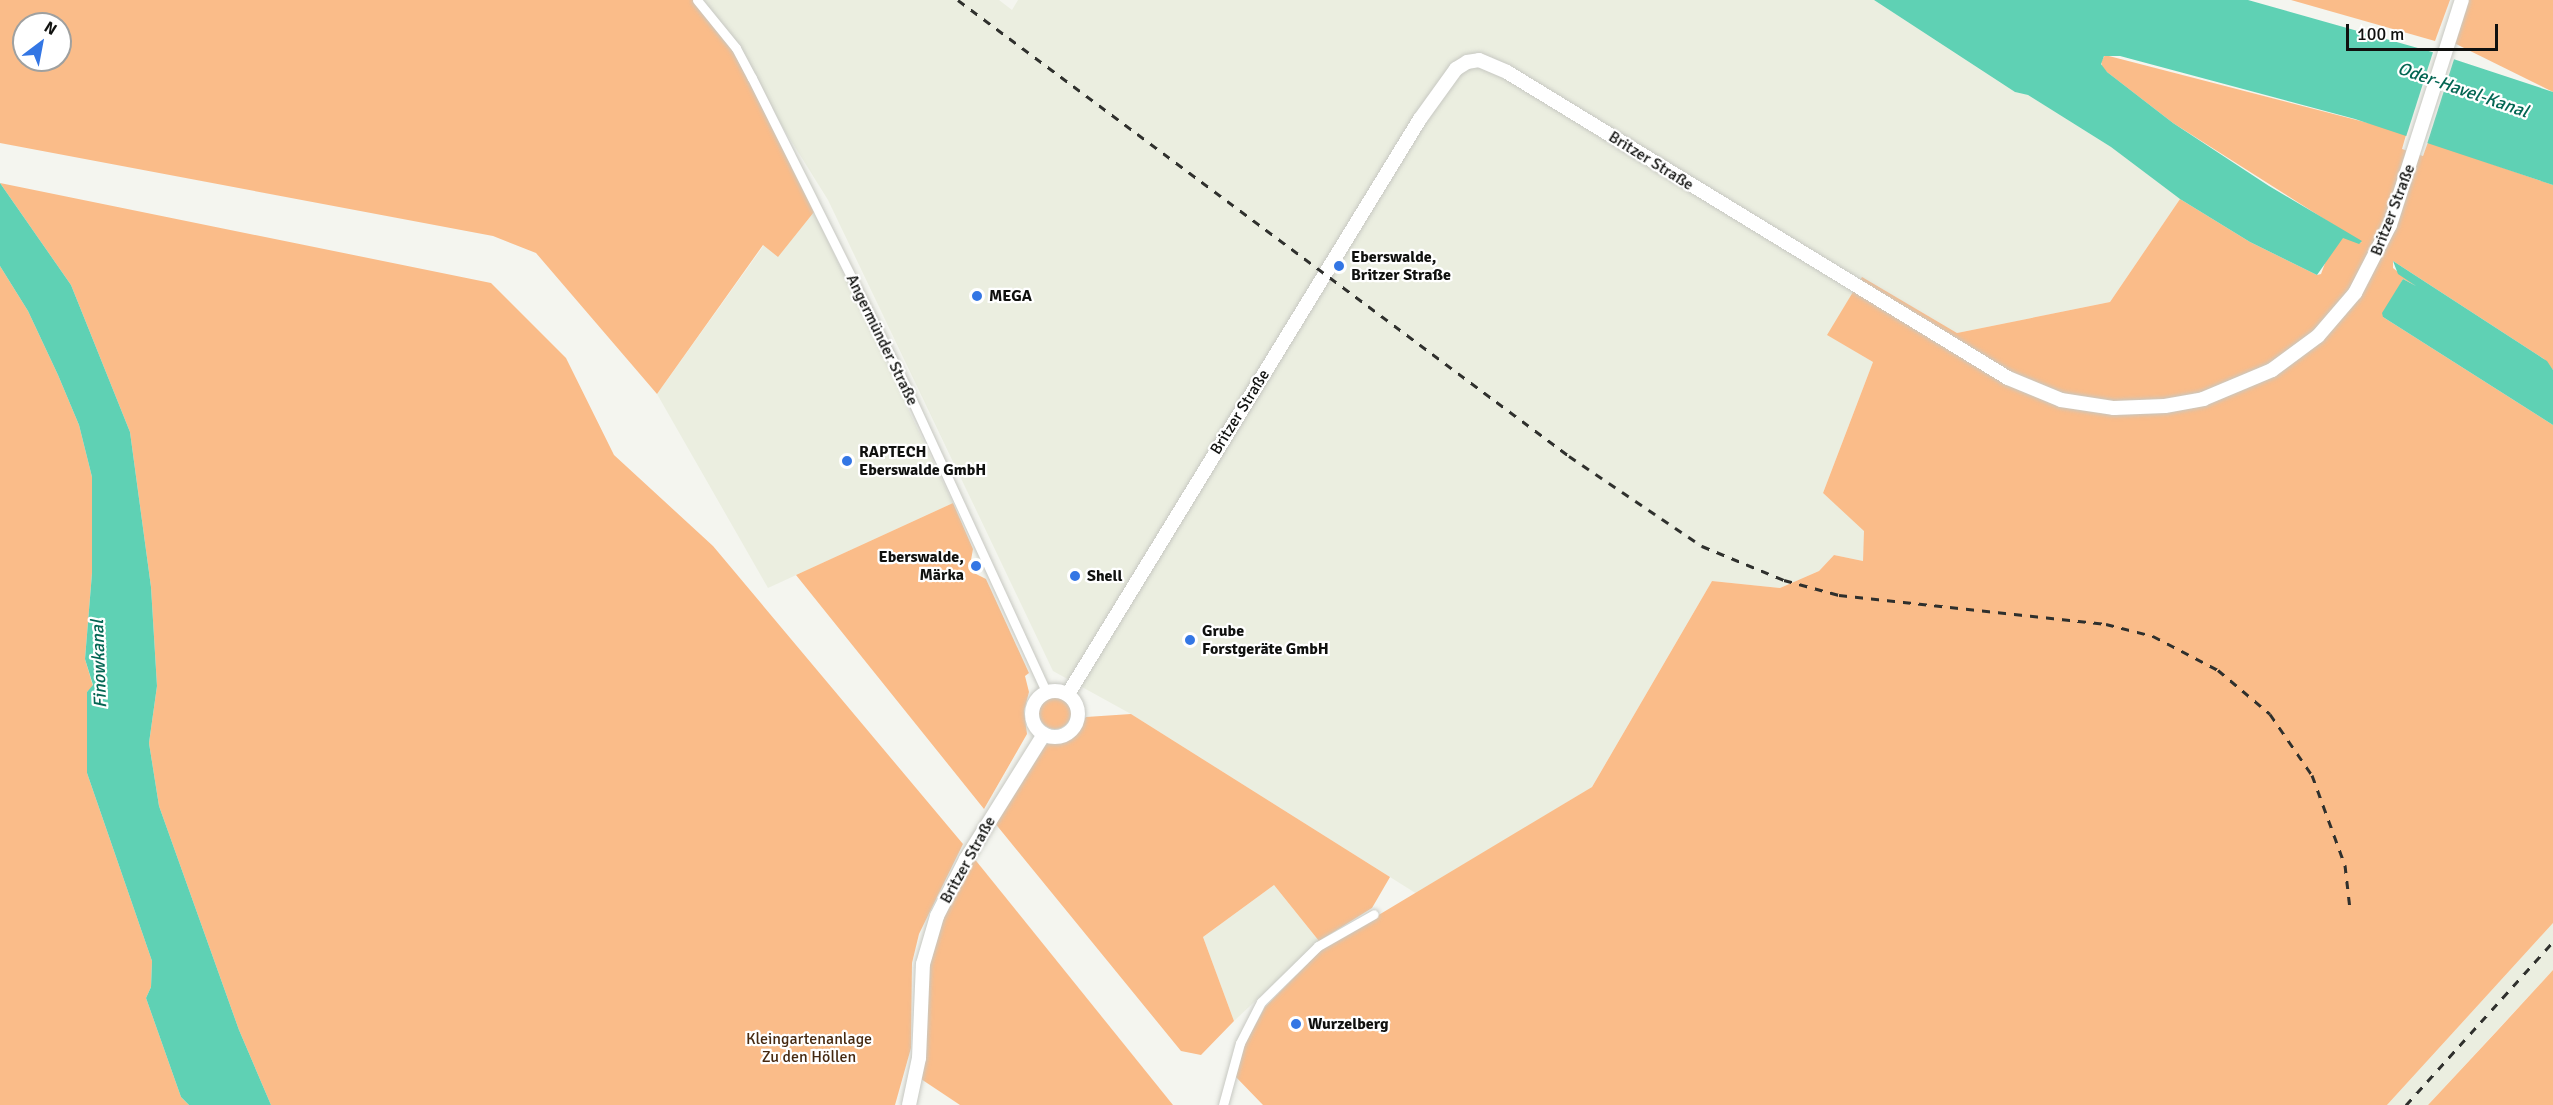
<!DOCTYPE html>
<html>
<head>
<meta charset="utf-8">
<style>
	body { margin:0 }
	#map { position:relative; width:2553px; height:1105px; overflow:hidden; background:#f4f5ef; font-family:Signika,sans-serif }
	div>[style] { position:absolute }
	.built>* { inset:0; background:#ebeee0 }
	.green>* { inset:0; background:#fabc89 }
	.round { border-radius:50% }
	.water>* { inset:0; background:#5fd1b4 }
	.pier>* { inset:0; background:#f4f5ef }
	.roads { filter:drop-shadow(0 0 2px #c7c8c2) drop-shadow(0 0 2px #c7c8c2) }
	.street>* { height:9px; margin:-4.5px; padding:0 4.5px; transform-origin:4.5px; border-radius:4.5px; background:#fff }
	.secondary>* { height:14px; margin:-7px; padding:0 7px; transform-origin:7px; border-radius:7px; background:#fff }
	.secondary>.ring { margin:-7px; padding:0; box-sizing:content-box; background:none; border:14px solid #fff; border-radius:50% }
	.rail>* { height:3px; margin-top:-1.5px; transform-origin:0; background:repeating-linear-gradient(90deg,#2f302d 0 8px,transparent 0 16px) }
	.dots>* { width:16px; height:16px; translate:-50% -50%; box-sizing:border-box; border:3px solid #fff; border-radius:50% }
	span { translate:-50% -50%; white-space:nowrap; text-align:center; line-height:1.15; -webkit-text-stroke:4.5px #fff; paint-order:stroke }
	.street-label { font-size:16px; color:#10110f }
	.poi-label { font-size:16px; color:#10110f; font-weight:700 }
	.left { translate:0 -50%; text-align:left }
	.right { translate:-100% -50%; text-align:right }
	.park-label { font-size:16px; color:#462910 }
	.water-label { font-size:18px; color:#046653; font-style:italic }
	.north { position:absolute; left:12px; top:12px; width:60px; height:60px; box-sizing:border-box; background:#fff; border:2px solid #9fa09f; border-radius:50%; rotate:32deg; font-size:16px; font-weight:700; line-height:24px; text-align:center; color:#10110f }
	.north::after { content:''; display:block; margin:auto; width:21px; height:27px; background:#3376e4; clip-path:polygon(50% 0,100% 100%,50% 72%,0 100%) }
	.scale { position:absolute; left:2346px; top:24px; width:152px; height:27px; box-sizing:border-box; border:3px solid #10110f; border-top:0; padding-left:8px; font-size:18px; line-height:21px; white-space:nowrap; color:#10110f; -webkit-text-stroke:4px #fff; paint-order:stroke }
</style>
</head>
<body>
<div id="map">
	<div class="built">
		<i style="clip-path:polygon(697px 0,999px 0,1012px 10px,1018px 0,1874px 0,2015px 92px,2028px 95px,2111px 147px,2180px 199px,2110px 302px,1957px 333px,1862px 277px,1828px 335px,1873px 362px,1823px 493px,1865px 531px,1863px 561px,1834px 555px,1819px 571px,1780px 588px,1712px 581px,1592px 787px,1417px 894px,1131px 714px,1053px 671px,828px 200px,752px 78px)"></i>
		<i style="clip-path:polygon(814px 212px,953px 503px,768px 588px,657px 394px,764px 245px,778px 256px)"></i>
		<i style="clip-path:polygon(1274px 885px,1319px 941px,1234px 1021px,1203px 937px)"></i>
		<i style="clip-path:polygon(2553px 923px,2553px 970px,2428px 1105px,2387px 1105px)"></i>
	</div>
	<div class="green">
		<i style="clip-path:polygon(evenodd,0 0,697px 0,736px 48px,814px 212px,778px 257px,763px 245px,657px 394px,536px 253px,493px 236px,0 143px,0 0,24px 24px,60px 24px,60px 60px,24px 60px,24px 24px)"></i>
		<i style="clip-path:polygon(2291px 0,2450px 0,2435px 41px)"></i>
		<i style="clip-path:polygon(2468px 0,2553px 0,2553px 92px,2454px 43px)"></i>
		<i style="clip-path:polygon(2105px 55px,2380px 126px,2406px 135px,2402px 149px,2423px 156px,2428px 142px,2553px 185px,2553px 370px,2544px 359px,2393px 261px,2393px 268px,2416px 286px,2403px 279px,2383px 317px,2553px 425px,2553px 923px,2387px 1105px,1263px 1105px,1234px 1075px,1245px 1043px,1265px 1007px,1322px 949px,1592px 787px,1712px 581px,1780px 588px,1819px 571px,1834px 555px,1863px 561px,1864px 531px,1823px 493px,1873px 362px,1827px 335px,1862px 277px,1957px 333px,2110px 302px,2180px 199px,2250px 242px,2317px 275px,2321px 274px,2336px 234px,2362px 243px,2173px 123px,2103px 69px,2101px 62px)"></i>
		<i style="clip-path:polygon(0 183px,491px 283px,566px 358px,614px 455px,713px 546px,963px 844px,919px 934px,912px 963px,911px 1048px,895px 1105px,271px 1105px,239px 1030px,159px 806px,149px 743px,157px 686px,151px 587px,130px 432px,71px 285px)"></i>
		<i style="clip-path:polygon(0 266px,28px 311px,58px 375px,79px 425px,92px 477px,92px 573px,85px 659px,93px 686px,87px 692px,87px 773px,152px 961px,151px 987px,146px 998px,181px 1097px,189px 1105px,0 1105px)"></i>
		<i style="clip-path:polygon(953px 503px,973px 549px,971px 560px,976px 574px,986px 579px,1029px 673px,1025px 676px,1029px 692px,1024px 711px,1027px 734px,984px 809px,796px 575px)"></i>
		<i class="round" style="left:1039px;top:697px;width:32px;height:32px"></i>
		<i style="clip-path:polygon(1131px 714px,1390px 877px,1372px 908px,1319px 941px,1274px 885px,1203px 937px,1234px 1021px,1201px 1055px,1181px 1051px,994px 822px,1045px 745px,1072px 734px,1086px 717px)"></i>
		<i style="clip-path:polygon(973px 857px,1173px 1105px,960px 1105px,921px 1079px,928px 965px,943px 910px)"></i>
		<i style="clip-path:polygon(2553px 970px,2553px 1105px,2428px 1105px,2497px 1031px)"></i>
	</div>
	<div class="water">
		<i style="clip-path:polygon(1874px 0,2248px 0,2432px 52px,2553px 92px,2553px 185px,2355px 119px,2120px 56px,2104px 56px,2101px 64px,2107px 72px,2173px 123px,2269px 186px,2362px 241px,2359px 244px,2343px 238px,2317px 275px,2250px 242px,2180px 199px,2111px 147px,2028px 95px,2015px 92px)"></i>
		<i style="clip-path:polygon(0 183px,71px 285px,130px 432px,151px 587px,157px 686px,149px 743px,159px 806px,239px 1030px,271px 1105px,189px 1105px,181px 1097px,146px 998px,151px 987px,152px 961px,87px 773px,87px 692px,93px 685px,85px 659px,92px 573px,92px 477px,79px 425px,58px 375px,28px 311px,0 266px)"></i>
		<i style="clip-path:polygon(2393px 261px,2547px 361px,2553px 370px,2553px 425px,2383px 317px,2382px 313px,2403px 279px,2416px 286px,2398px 274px)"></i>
	</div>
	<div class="pier">
		<i style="clip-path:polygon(2434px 49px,2455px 56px,2427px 144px,2406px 137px)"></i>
	</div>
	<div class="roads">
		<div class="street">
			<i style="left:697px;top:0;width:62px;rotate:50.9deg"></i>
			<i style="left:736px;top:48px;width:34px;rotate:62deg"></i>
			<i style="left:752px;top:78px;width:345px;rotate:63.5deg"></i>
			<i style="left:906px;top:387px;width:336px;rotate:65.3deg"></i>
			<i style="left:1223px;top:1105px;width:64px;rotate:-74.7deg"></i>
			<i style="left:1240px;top:1043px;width:46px;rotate:-62.9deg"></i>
			<i style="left:1261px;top:1002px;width:80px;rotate:-44.5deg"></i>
			<i style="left:1318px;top:946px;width:64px;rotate:-29.7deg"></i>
		</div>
		<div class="secondary">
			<i class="ring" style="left:1032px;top:691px;width:32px;height:32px"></i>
			<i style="left:1068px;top:694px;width:674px;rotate:-58.53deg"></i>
			<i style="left:1420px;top:119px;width:62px;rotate:-54.2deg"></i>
			<i style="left:1456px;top:69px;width:13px;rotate:-32deg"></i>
			<i style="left:1467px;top:62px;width:12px;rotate:-9deg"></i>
			<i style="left:1479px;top:60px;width:30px;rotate:23deg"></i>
			<i style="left:1507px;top:72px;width:587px;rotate:31.42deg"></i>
			<i style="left:2008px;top:378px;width:57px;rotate:22.5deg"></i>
			<i style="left:2061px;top:400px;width:54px;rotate:8.6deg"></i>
			<i style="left:2114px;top:408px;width:51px;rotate:-2.2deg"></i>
			<i style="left:2165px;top:406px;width:39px;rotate:-10deg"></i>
			<i style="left:2203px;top:399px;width:75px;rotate:-22.8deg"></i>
			<i style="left:2272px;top:370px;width:57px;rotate:-36.5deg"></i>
			<i style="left:2318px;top:336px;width:57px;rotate:-49.3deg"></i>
			<i style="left:2355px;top:293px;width:76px;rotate:-62.8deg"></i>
			<i style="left:2390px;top:225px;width:236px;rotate:-72.3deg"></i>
			<i style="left:909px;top:1105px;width:48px;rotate:-78deg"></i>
			<i style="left:919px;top:1058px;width:94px;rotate:-87.6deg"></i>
			<i style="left:923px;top:964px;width:50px;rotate:-73.7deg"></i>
			<i style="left:937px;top:916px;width:64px;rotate:-63deg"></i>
			<i style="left:966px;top:859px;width:147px;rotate:-58deg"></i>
		</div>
	</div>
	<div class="rail">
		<i style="left:958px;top:0;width:762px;rotate:36.73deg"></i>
		<i style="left:1569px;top:456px;width:161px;rotate:34.1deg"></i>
		<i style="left:1702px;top:546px;width:89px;rotate:22.5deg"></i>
		<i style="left:1784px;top:580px;width:57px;rotate:15.3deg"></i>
		<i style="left:1839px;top:595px;width:269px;rotate:6.2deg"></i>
		<i style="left:2106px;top:624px;width:49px;rotate:14.3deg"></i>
		<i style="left:2153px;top:636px;width:73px;rotate:27.6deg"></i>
		<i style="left:2218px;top:670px;width:68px;rotate:40.2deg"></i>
		<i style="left:2270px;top:714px;width:74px;rotate:55.5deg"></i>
		<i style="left:2312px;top:775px;width:96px;rotate:69.9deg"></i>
		<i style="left:2345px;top:865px;width:44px;rotate:83.5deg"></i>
		<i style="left:2406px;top:1105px;width:219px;rotate:-48deg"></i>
	</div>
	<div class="dots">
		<i style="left:1339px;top:266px;background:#3376e4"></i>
		<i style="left:977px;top:296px;background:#3376e4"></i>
		<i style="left:847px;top:461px;background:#3376e4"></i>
		<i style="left:976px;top:566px;background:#3376e4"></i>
		<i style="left:1075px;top:576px;background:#3376e4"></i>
		<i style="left:1190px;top:640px;background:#3376e4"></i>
		<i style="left:1296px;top:1024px;background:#3376e4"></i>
	</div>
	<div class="street-label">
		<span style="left:1651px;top:161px;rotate:32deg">Britzer Straße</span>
		<span style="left:2393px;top:210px;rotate:-69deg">Britzer Straße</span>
		<span style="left:882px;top:340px;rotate:64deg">Angermünder Straße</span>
		<span style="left:1240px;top:412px;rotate:-58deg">Britzer Straße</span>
		<span style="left:968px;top:860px;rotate:-61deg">Britzer Straße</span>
	</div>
	<div class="poi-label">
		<span class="left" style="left:1351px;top:266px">Eberswalde,<br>Britzer Straße</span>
		<span class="left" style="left:989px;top:296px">MEGA</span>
		<span class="left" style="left:859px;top:461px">RAPTECH<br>Eberswalde GmbH</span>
		<span class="right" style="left:964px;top:566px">Eberswalde,<br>Märka</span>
		<span class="left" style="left:1087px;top:576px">Shell</span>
		<span class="left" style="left:1202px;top:640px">Grube<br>Forstgeräte GmbH</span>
		<span class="left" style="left:1308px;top:1024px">Wurzelberg</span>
	</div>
	<div class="park-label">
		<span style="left:809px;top:1048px">Kleingartenanlage<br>Zu den Höllen</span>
	</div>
	<div class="water-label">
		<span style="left:2463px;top:90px;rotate:19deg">Oder-Havel-Kanal</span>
		<span style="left:99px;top:664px;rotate:-92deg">Finowkanal</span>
	</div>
	<div class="north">N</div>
	<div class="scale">100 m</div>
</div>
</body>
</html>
